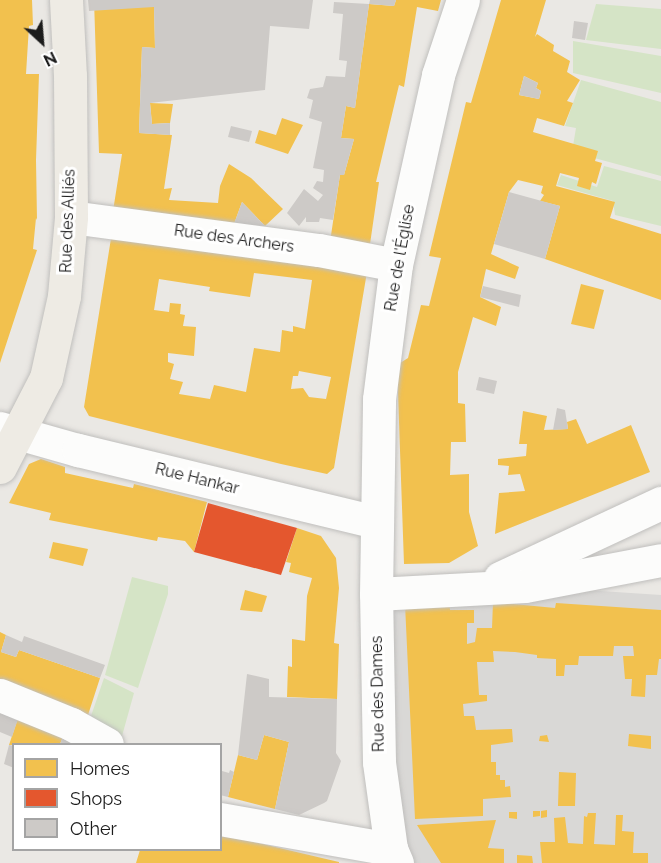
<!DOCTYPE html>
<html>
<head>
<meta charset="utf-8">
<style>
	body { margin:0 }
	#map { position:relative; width:661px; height:863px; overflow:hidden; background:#eae8e4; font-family:Raleway,sans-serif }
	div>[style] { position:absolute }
	.residential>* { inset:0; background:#d9d8d6 }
	.grass>* { inset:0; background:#d5e4c6 }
	.homes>* { inset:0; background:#f2c14e }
	.shops>* { inset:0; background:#e4572e }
	.building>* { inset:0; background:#cdcac7 }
	.roads { filter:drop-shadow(0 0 2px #c0bfbd) drop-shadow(0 0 2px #c0bfbd) }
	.minor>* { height:33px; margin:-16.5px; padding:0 16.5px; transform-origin:16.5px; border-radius:16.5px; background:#fcfcfb }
	.major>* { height:33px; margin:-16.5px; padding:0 16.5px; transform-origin:16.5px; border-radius:16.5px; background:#eeebe4 }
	span { translate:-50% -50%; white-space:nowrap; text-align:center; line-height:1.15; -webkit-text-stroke:6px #fff; paint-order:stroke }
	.street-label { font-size:16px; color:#1c1c1c }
	.legend { position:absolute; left:12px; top:743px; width:210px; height:108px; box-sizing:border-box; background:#fff; border:2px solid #a4a4a4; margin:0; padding:8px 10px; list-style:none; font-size:18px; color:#1c1c1c }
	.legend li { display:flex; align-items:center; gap:12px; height:30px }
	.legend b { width:30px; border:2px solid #a4a4a4 }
	.north { position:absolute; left:12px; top:12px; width:60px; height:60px; -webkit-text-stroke:4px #fff; paint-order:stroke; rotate:154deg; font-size:16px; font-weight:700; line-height:24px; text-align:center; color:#1c1c1c }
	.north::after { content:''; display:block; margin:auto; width:21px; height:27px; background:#1c1c1c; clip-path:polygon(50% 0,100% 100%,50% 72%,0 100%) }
</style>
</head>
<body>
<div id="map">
	<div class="residential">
		<i style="clip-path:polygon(525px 586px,661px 595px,661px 863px,397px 863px,376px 594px)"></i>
	</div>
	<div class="grass">
		<i style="clip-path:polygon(596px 4px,661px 9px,661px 49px,586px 40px)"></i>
		<i style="clip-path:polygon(573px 41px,661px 56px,661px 93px,573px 73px)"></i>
		<i style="clip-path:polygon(581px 80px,661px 102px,661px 176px,572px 152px,576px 128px,565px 126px)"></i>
		<i style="clip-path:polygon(604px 166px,661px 181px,661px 226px,615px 215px,613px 201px,557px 185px,561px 175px,597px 187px)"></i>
		<i style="clip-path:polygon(132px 577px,168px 586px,168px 594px,138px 688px,105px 675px)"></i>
		<i style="clip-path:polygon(104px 678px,134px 693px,122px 736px,91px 716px)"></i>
	</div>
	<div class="homes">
		<i style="clip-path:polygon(0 0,32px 0,33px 25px,29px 26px,26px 74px,39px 74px,36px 160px,37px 220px,36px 218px,33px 249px,37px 250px,0 363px)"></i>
		<i style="clip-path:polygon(94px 0,154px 0,155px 48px,142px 47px,139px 133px,172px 135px,164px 189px,172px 188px,169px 200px,218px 203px,220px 186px,229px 164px,251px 178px,283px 209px,265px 226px,242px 202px,234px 224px,113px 211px,122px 154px,99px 153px)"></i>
		<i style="clip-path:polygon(396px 0,441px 0,438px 11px,417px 7px,404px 87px,399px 85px,376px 182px,379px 182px,369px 251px,330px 242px,340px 175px,344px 175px,354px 139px,341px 138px,346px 106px,355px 108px,369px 4px,394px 6px)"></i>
		<i style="clip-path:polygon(evenodd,501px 0,546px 0,535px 37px,537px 34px,554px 45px,553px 51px,570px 61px,567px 72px,580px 80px,567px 101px,573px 103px,564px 126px,537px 118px,533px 132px,598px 151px,595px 161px,602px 163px,596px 184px,592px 182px,590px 190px,577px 186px,579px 178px,560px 173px,556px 186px,615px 202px,610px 218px,661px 234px,661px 300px,545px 259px,560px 206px,540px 201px,544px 195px,541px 193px,543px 186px,518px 180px,509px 192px,491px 254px,519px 267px,515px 279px,486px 269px,480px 297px,501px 307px,496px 326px,473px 317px,458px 372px,458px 403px,465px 404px,466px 442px,451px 442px,450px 475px,469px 474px,469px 512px,478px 546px,449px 563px,404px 564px,397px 365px,408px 358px,421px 305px,429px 306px,441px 258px,429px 256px,466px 102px,471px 103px,501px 0,524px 76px,538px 83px,536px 88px,541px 91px,539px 99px,519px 95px,524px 76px)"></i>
		<i style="clip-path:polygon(150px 103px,173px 104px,170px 123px,152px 124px)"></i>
		<i style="clip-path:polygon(282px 118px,303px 125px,288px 154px,255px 143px,259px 130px,276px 135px)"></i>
		<i style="clip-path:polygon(evenodd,113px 226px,368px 266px,334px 468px,327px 474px,281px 464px,89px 416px,84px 407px,113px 226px,254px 273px,312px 280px,305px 329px,293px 326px,293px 332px,282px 330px,280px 352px,254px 348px,246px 392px,214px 385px,210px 399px,179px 394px,183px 382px,170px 379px,174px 364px,168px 362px,168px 353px,194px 356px,196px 327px,183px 326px,185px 315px,180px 314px,181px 304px,170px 303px,169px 312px,154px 310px,159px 279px,210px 287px,209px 291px,250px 297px,254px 273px,113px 226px,299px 371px,331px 377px,326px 399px,309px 397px,303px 388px,291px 389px,293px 376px,298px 376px,299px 371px)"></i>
		<i style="clip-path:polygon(581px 284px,604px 290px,594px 329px,571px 324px)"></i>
		<i style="clip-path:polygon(523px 411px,547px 416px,544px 430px,568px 429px,567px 422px,576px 419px,587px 444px,631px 425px,650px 472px,495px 534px,499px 493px,525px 491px,520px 474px,508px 475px,509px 466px,498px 465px,498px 459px,526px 456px,527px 444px,519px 444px)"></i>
		<i style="clip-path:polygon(41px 459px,65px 467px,65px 473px,133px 488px,134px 484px,207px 502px,194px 552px,185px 541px,158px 537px,157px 541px,59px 522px,49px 520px,51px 513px,9px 503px,29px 464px)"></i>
		<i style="clip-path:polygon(297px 528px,321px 536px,336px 558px,339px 588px,334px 643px,339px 644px,337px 699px,287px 697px,288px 666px,292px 667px,292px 639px,305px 641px,307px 596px,312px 578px,289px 572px,291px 563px,286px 562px)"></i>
		<i style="clip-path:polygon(53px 542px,88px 549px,83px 566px,49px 558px)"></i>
		<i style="clip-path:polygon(245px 590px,267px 596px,262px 612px,240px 610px)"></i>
		<i style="clip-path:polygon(449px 602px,450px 610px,474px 610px,474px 623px,467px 623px,467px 644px,475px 642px,477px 628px,492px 628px,493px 602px,555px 608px,556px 603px,661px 610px,661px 659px,659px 659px,657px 675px,646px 675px,645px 697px,631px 696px,632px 679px,625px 679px,623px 656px,634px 656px,633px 646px,614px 646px,613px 656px,579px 656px,578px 665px,565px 665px,564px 676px,556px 676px,556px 659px,537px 658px,537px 655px,515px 652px,493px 651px,494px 662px,477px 662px,479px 695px,487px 695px,487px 701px,463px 704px,464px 716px,474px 716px,476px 730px,512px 729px,513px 742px,491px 745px,491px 762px,496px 762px,496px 775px,500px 775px,500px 780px,505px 780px,505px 787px,510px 786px,511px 797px,483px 799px,483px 816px,415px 819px,405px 604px)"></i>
		<i style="clip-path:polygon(0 632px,6px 635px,1px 652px,16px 657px,19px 650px,100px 678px,88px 715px,0 685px)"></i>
		<i style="clip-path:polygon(19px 715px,65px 732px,60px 744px,9px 745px)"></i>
		<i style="clip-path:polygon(629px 734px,651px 736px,651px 749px,628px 746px)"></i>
		<i style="clip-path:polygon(264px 735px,289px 742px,275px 809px,228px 797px,238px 755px,257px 760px)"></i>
		<i style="clip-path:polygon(547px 735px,549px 742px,539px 741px,540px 736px)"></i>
		<i style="clip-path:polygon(559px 772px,576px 773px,575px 806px,558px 806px)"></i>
		<i style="clip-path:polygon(547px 810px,547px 817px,541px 818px,541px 811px)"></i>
		<i style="clip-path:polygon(533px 811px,540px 811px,540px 816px,533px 817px)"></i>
		<i style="clip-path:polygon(509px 812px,517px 812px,517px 819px,509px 818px)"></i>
		<i style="clip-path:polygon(588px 813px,596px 813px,594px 844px,615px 845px,616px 815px,623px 815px,622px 831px,634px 832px,633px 853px,648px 853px,648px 863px,542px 863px,540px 842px,555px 842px,554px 818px,565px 817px,568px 843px,583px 844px,584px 816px,587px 817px)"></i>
		<i style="clip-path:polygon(496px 820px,488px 848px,504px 849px,504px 863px,441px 863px,417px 825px)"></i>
		<i style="clip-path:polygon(220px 834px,339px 862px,339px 863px,136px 863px,140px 850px,220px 850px)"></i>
		<i style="clip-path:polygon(517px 855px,532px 856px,533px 863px,517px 863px)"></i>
	</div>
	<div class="shops">
		<i style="clip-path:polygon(208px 503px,297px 528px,281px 575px,194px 552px)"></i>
	</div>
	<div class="building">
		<i style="clip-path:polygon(88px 0,313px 0,309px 29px,270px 26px,265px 90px,150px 103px,152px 124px,170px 123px,170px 135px,139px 133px,142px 47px,155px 48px,154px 7px,89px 11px)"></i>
		<i style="clip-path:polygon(370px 0,396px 0,394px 6px,369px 4px)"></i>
		<i style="clip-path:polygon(334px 2px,369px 4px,355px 108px,346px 106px,341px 138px,354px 139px,344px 175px,340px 175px,333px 220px,320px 218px,319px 222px,306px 222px,306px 217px,299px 226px,287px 213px,304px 189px,318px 201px,323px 195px,313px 188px,317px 181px,323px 182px,324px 170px,313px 168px,322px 122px,309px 118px,313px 100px,307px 98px,310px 89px,323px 87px,326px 76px,345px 77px,347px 61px,339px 60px,343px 14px,333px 13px)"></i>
		<i style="clip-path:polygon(574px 21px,588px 23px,585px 40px,572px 38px)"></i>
		<i style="clip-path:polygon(524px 76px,538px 83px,536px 88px,541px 91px,539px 99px,519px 95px)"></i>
		<i style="clip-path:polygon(231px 126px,252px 131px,249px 142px,228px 137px)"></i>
		<i style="clip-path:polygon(509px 192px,560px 206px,545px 259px,494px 244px)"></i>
		<i style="clip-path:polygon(242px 202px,265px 226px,234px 224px)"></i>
		<i style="clip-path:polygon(483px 286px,521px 295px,519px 307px,480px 297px)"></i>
		<i style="clip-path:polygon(479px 377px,497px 381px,494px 394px,476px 390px)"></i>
		<i style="clip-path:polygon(557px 408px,565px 410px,568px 429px,553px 430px)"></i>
		<i style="clip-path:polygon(6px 635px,22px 642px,24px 636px,105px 665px,100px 678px,19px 650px,16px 657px,1px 652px)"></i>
		<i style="clip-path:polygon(247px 674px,269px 679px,269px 697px,337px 699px,336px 753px,341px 761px,327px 801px,324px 803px,299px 815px,275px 809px,289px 742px,264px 735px,257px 760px,238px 755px)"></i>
		<i style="clip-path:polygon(0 709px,19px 716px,12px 737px,0 732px)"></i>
		<i style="clip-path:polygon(65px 732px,78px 744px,60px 744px)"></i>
		<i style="clip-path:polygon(9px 745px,14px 746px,14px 768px,4px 764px)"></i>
		<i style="clip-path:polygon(230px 770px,234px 772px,228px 797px,220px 795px,220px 777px,222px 771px,229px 773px)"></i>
	</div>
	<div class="roads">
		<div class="minor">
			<i style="left:71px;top:217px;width:250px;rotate:7.6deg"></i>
			<i style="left:319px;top:250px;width:78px;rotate:11deg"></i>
			<i style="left:0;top:428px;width:81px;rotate:15.8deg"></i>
			<i style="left:78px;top:450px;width:307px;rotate:13.6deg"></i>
			<i style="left:500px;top:578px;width:178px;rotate:-25deg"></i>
			<i style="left:376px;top:594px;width:149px;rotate:-3.1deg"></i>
			<i style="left:525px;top:586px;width:138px;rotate:-10.8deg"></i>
			<i style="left:0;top:695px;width:77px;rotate:22.2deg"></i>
			<i style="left:71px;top:724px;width:41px;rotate:29.1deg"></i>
			<i style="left:220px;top:819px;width:174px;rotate:10deg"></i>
			<i style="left:397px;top:863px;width:15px;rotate:-113deg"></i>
			<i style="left:391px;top:849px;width:88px;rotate:-97.9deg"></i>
			<i style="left:379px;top:762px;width:168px;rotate:-91deg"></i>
			<i style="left:376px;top:594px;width:195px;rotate:-89.1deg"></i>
			<i style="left:379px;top:399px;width:135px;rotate:-82.8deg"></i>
			<i style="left:396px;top:265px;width:195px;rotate:-77.5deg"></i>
			<i style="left:438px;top:75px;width:79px;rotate:-71.6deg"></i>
		</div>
		<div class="major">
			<i style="left:0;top:467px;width:100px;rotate:-62.7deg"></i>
			<i style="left:46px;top:378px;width:84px;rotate:-77.6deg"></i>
			<i style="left:64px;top:296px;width:79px;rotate:-84.9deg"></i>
			<i style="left:71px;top:217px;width:141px;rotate:-90.4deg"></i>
			<i style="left:70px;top:76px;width:76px;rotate:-93deg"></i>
		</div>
	</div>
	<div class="street-label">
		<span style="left:68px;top:221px;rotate:-88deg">Rue des Alliés</span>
		<span style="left:234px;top:239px;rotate:8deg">Rue des Archers</span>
		<span style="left:400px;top:258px;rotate:-80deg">Rue de l'Église</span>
		<span style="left:197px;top:479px;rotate:14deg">Rue Hankar</span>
		<span style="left:378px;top:694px;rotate:-91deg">Rue des Dames</span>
	</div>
	<ul class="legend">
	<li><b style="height:16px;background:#f2c14e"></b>Homes</li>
	<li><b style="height:16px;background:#e4572e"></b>Shops</li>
	<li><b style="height:16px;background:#cdcac7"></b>Other</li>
	</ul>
	<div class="north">N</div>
</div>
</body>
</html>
